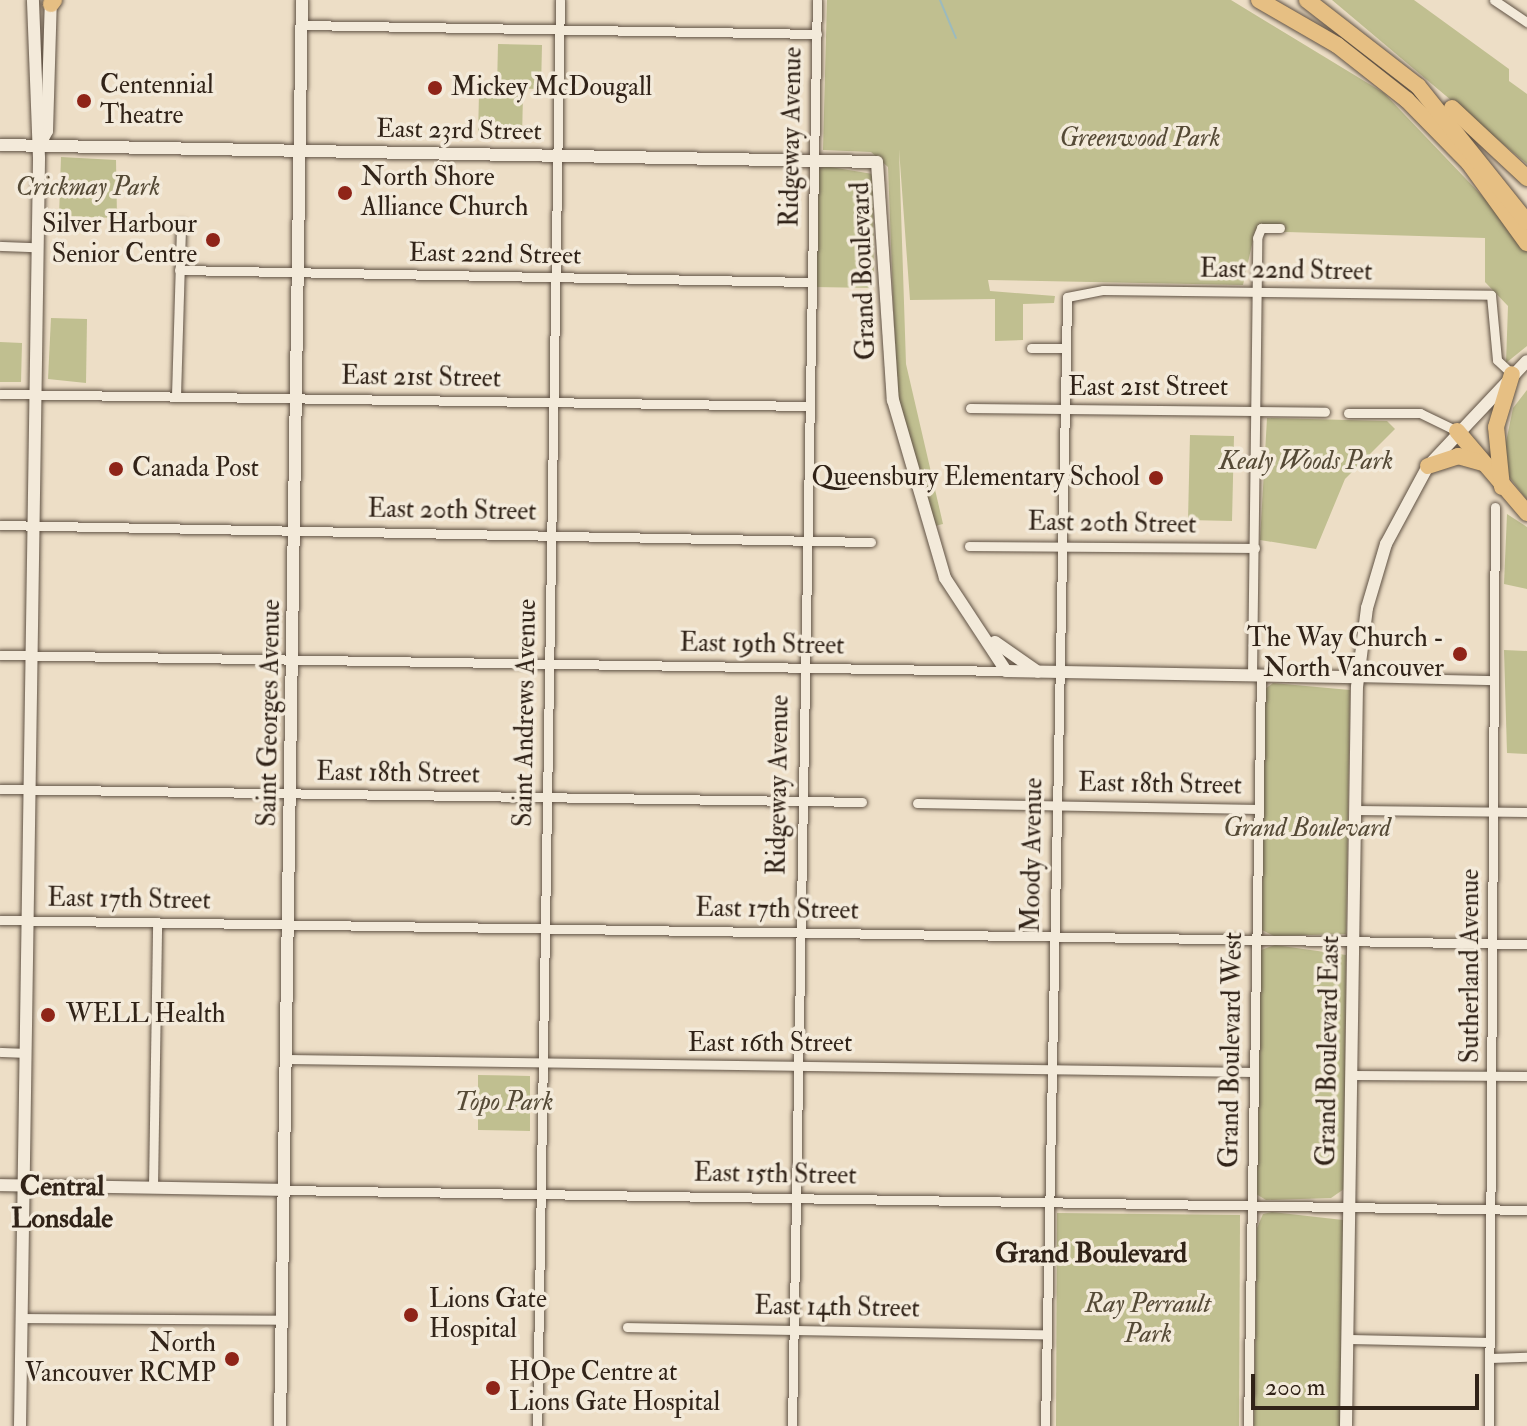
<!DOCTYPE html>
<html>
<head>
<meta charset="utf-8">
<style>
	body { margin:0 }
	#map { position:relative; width:1527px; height:1426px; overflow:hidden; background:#eddec6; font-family:"IM FELL Double Pica",serif }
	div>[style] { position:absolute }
	.green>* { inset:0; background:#c0bf90 }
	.stream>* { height:2px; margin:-1px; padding:0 1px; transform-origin:1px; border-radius:1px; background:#9cbabd }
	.roads { filter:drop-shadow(0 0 2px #605244) drop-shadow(0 0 2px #605244) }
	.street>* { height:9px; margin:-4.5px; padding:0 4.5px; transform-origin:4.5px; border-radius:4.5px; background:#f3eada }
	.secondary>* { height:12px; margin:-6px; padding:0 6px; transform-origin:6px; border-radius:6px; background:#f3eada }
	.highway>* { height:16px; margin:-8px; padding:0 8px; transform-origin:8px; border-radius:8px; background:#e6bf83 }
	.dots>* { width:22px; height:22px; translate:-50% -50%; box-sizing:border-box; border:4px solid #f3eada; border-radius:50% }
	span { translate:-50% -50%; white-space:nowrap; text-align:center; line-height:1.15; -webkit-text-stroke:7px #f3eada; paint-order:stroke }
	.poi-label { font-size:26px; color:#312318 }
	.left { translate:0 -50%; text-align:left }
	.right { translate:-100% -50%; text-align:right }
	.street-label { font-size:26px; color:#312318 }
	.park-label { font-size:26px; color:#554a36; font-style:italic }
	.neighbourhood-label { font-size:28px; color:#312318; font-weight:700 }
	.scale { position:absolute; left:1251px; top:1374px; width:228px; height:36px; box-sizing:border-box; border:4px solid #312318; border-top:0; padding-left:10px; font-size:24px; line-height:28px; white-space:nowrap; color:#312318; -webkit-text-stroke:6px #f3eada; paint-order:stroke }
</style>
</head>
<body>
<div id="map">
	<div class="green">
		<i style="clip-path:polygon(827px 0,1231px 0,1384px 93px,1507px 222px,1527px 248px,1527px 346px,1506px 363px,1508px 306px,1485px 282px,1485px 238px,1255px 231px,1243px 285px,988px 280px,990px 291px,1055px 296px,1054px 303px,1023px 304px,1023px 340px,995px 341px,995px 299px,910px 300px,899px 149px,906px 364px,943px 524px,935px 526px,897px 401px,888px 167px,871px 152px,823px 150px)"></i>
		<i style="clip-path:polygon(1332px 0,1414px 0,1509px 69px,1509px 81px,1527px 94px,1527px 164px)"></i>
		<i style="clip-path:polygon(498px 44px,542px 45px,541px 89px,497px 88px)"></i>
		<i style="clip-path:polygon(479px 93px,523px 94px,522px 138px,478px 137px)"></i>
		<i style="clip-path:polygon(61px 157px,116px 160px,117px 218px,59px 216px)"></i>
		<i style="clip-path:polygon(824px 166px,873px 174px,874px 288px,814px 287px,816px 170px)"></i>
		<i style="clip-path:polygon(51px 318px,87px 319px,86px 383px,48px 379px)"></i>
		<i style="clip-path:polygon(0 342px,22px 343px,21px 382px,0 382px)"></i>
		<i style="clip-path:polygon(1527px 390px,1527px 500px,1507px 474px,1504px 452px,1513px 408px)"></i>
		<i style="clip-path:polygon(1267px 418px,1387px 421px,1395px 429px,1345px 479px,1316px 549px,1260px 540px)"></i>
		<i style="clip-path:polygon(1190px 435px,1234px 436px,1232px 521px,1188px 520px)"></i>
		<i style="clip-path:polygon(1507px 514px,1527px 527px,1527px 589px,1504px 584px)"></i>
		<i style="clip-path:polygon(1504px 650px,1527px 651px,1527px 754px,1507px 753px)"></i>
		<i style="clip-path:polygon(1273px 683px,1350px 690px,1346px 934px,1274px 936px,1262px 930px,1265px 689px)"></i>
		<i style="clip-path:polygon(1275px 945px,1346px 955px,1344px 1189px,1331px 1198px,1266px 1200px,1256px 1194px,1261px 950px)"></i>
		<i style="clip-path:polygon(478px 1075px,530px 1076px,530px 1131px,478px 1130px)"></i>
		<i style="clip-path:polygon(1272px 1212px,1343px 1220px,1343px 1426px,1254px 1426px,1257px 1228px,1263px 1214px)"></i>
		<i style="clip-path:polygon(1057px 1213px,1240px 1215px,1239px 1426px,1056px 1426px)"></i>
	</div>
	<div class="stream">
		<i style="left:940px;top:0;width:41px;rotate:67.2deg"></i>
	</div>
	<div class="roads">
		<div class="street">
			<i style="left:1494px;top:0;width:40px;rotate:34deg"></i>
			<i style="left:302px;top:25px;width:515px;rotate:1deg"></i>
			<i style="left:0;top:246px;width:37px;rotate:2deg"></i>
			<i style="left:179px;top:270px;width:631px;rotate:1.09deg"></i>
			<i style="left:1031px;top:348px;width:32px"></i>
			<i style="left:0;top:394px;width:807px;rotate:0.85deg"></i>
			<i style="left:176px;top:396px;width:172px;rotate:-88.3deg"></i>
			<i style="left:970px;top:408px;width:355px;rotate:0.6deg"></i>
			<i style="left:1348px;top:413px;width:72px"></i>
			<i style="left:1420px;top:413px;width:41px;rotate:25.9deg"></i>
			<i style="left:0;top:525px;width:871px;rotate:1.12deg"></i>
			<i style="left:969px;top:546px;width:286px;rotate:0.4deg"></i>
			<i style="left:0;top:655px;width:1006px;rotate:0.91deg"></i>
			<i style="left:1252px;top:675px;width:437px;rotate:-89.3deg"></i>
			<i style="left:1257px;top:238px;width:11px;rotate:-68deg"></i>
			<i style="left:1261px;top:228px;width:19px"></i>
			<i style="left:1358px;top:677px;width:135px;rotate:1.3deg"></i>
			<i style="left:0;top:789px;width:862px;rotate:0.86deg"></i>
			<i style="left:917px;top:803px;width:342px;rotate:1deg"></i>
			<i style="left:1355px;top:810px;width:172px;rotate:0.7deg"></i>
			<i style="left:0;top:920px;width:1527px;rotate:0.9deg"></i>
			<i style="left:0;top:1052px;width:23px;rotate:2deg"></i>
			<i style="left:286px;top:1059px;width:968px;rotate:0.77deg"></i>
			<i style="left:1351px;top:1075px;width:176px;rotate:0.3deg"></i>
			<i style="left:153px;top:1187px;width:265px;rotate:-89.1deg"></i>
			<i style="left:284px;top:1190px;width:1243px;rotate:0.92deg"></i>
			<i style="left:20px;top:1318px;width:261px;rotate:0.4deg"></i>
			<i style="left:627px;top:1327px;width:420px;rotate:1deg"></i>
			<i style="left:1349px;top:1339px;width:141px;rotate:1.2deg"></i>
			<i style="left:1490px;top:1358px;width:37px;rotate:-2deg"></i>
			<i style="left:537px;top:1426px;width:1426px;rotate:-89.08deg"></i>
			<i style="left:792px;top:1426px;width:1426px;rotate:-89deg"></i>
			<i style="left:1045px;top:1426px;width:1129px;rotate:-88.88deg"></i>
			<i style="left:1067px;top:297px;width:37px;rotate:-11deg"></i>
			<i style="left:1103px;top:290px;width:388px;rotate:0.7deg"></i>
			<i style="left:1491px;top:295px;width:65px;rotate:84.7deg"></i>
			<i style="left:1497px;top:360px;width:21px;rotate:43deg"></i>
			<i style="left:1248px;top:1426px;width:751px;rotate:-89.01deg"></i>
			<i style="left:1489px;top:1426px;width:919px;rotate:-89.63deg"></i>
		</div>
		<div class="secondary">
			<i style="left:0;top:145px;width:877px;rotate:1.11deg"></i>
			<i style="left:877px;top:162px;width:239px;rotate:86.2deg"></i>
			<i style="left:893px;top:400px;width:185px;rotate:73.7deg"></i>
			<i style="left:945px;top:578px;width:111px;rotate:56.7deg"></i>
			<i style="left:1006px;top:671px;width:352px;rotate:1deg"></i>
			<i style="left:39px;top:146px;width:17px;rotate:-62deg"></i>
			<i style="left:47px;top:131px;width:131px;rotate:-88.3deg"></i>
			<i style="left:995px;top:642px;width:52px;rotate:34.9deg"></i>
			<i style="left:0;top:1185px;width:284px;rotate:1deg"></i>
			<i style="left:20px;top:1426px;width:1268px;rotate:-89.14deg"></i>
			<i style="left:39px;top:158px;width:158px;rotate:-92.2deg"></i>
			<i style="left:280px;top:1426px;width:1426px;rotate:-89.12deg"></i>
			<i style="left:1346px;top:1426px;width:739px;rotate:-89.15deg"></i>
			<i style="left:1357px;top:687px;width:80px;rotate:-82.8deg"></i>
			<i style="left:1367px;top:608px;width:67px;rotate:-73.5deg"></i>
			<i style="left:1386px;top:544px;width:89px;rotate:-61.7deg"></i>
			<i style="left:1428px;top:466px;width:144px;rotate:-46.7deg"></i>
		</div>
		<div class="highway">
			<i style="left:1259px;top:0;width:90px;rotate:30deg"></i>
			<i style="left:1337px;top:45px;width:89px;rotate:38.2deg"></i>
			<i style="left:1407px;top:100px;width:88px;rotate:45.5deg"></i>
			<i style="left:1469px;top:163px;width:99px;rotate:54.1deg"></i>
			<i style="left:1307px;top:0;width:140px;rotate:37.8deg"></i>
			<i style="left:1418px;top:86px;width:174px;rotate:51.3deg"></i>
			<i style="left:51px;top:4px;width:5px;rotate:-53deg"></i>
			<i style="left:1452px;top:108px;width:103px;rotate:43deg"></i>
			<i style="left:1457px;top:431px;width:108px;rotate:49.5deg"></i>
			<i style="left:1428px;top:466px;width:32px;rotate:-18deg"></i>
			<i style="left:1458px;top:456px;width:26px;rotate:16deg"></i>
			<i style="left:1502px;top:487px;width:60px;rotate:-95.7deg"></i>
			<i style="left:1496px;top:427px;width:55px;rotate:-73.2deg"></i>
		</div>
	</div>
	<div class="dots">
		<i style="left:435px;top:88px;background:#8f2418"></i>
		<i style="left:84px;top:101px;background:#8f2418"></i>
		<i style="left:345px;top:193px;background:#8f2418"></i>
		<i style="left:213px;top:240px;background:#8f2418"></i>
		<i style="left:116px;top:469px;background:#8f2418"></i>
		<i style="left:1156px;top:478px;background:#8f2418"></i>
		<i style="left:1460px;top:654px;background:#8f2418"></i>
		<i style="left:48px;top:1015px;background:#8f2418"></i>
		<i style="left:411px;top:1315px;background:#8f2418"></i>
		<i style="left:232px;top:1359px;background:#8f2418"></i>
		<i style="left:493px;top:1388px;background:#8f2418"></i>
	</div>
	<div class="poi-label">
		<span class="left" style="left:100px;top:101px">Centennial<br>Theatre</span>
		<span class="left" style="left:451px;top:88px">Mickey McDougall</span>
		<span class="left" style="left:361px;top:193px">North Shore<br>Alliance Church</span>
		<span class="right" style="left:197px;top:240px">Silver Harbour<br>Senior Centre</span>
		<span class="left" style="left:132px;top:469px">Canada Post</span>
		<span class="right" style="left:1140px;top:478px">Queensbury Elementary School</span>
		<span class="right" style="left:1444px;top:654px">The Way Church -<br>North Vancouver</span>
		<span class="left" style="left:66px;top:1015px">WELL Health</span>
		<span class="left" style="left:429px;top:1315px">Lions Gate<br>Hospital</span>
		<span class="right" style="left:216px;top:1359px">North<br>Vancouver RCMP</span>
		<span class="left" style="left:509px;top:1388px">HOpe Centre at<br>Lions Gate Hospital</span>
	</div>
	<div class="street-label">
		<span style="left:459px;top:131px;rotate:1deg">East 23rd Street</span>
		<span style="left:792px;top:137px;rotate:-89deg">Ridgeway Avenue</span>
		<span style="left:495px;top:255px;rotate:1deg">East 22nd Street</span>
		<span style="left:864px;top:271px;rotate:-92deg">Grand Boulevard</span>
		<span style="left:1286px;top:271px;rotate:1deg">East 22nd Street</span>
		<span style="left:421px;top:378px;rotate:1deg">East 21st Street</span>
		<span style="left:1148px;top:388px">East 21st Street</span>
		<span style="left:452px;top:511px;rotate:1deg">East 20th Street</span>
		<span style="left:1112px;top:524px;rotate:1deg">East 20th Street</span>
		<span style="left:762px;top:645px;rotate:1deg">East 19th Street</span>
		<span style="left:270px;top:713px;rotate:-89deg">Saint Georges Avenue</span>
		<span style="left:526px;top:713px;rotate:-89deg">Saint Andrews Avenue</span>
		<span style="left:398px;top:774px;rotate:1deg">East 18th Street</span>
		<span style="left:779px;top:785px;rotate:-89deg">Ridgeway Avenue</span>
		<span style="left:1160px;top:785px;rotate:1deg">East 18th Street</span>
		<span style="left:1033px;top:855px;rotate:-89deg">Moody Avenue</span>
		<span style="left:129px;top:900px;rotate:1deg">East 17th Street</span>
		<span style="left:777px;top:910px;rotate:1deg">East 17th Street</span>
		<span style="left:1471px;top:966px;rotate:-90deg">Sutherland Avenue</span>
		<span style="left:770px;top:1044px">East 16th Street</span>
		<span style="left:1232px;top:1050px;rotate:-89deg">Grand Boulevard West</span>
		<span style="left:1329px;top:1051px;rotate:-89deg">Grand Boulevard East</span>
		<span style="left:775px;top:1175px;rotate:1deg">East 15th Street</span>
		<span style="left:837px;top:1308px;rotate:1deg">East 14th Street</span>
	</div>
	<div class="park-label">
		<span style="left:1140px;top:139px">Greenwood Park</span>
		<span style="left:88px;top:188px">Crickmay Park</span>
		<span style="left:1306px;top:462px">Kealy Woods Park</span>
		<span style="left:1307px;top:829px">Grand Boulevard</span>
		<span style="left:504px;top:1103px">Topo Park</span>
		<span style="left:1148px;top:1320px">Ray Perrault<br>Park</span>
	</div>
	<div class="neighbourhood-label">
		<span style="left:62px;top:1203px">Central<br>Lonsdale</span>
		<span style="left:1091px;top:1254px">Grand Boulevard</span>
	</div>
	<div class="scale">200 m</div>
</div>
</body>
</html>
